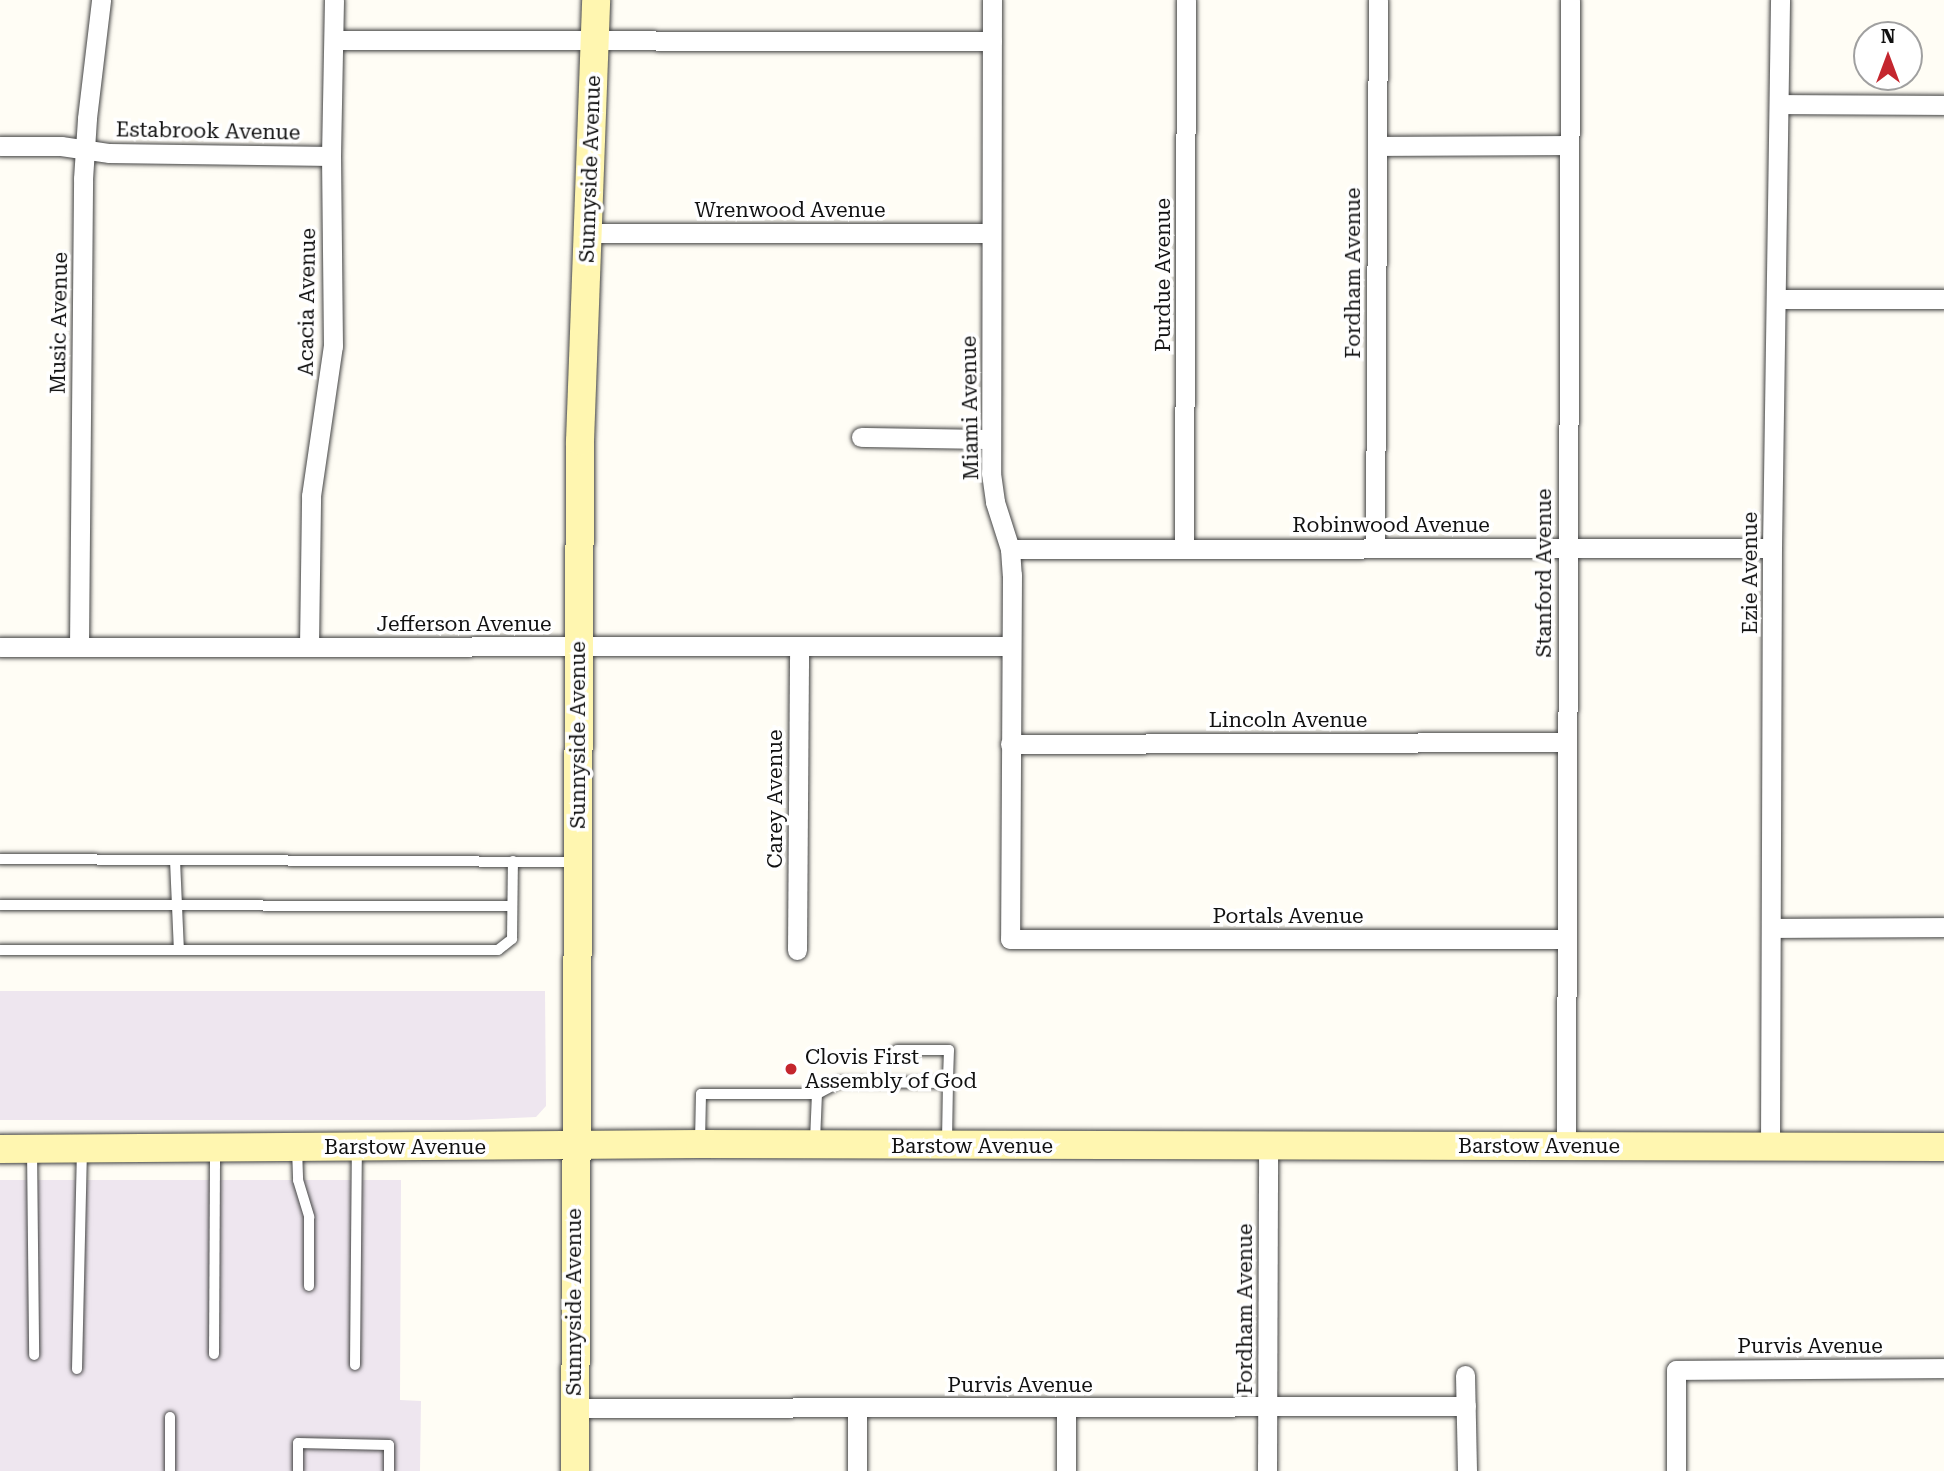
<!DOCTYPE html>
<html>
<head>
<meta charset="utf-8">
<style>
	body { margin:0 }
	#map { position:relative; width:1944px; height:1471px; overflow:hidden; background:#fffdf5; font-family:"Roboto Serif",serif }
	div>[style] { position:absolute }
	.industrial>* { inset:0; background:#eee6ef }
	.roads { filter:drop-shadow(0 0 2px #444) drop-shadow(0 0 2px #444) }
	.service>* { height:10px; margin:-5px; padding:0 5px; transform-origin:5px; border-radius:5px; background:#fff }
	.minor>* { height:19px; margin:-9.5px; padding:0 9.5px; transform-origin:9.5px; border-radius:9.5px; background:#fff }
	.secondary>* { height:28px; margin:-14px; padding:0 14px; transform-origin:14px; border-radius:14px; background:#fff6b0 }
	.dots>* { width:19px; height:19px; translate:-50% -50%; box-sizing:border-box; border:4px solid #fff; border-radius:50% }
	span { translate:-50% -50%; white-space:nowrap; text-align:center; line-height:1.15; -webkit-text-stroke:7px #fff; paint-order:stroke }
	.street-label { font-size:21px; color:#111 }
	.poi-label { font-size:21px; color:#111 }
	.left { translate:0 -50%; text-align:left }
	.north { position:absolute; left:1853px; top:21px; width:70px; height:70px; box-sizing:border-box; background:#fff; border:2px solid #a0a0a0; border-radius:50%; rotate:0deg; font-size:19px; font-weight:700; line-height:28px; text-align:center; color:#111 }
	.north::after { content:''; display:block; margin:auto; width:24px; height:32px; background:#c4262e; clip-path:polygon(50% 0,100% 100%,50% 72%,0 100%) }
</style>
</head>
<body>
<div id="map">
	<div class="industrial">
		<i style="clip-path:polygon(0 991px,545px 991px,546px 1106px,536px 1117px,467px 1120px,0 1120px)"></i>
		<i style="clip-path:polygon(0 1180px,401px 1180px,400px 1400px,421px 1401px,420px 1471px,0 1471px)"></i>
	</div>
	<div class="roads">
		<div class="service">
			<i style="left:0;top:859px;width:574px;rotate:0.3deg"></i>
			<i style="left:175px;top:860px;width:90px;rotate:87.5deg"></i>
			<i style="left:0;top:905px;width:512px;rotate:0.11deg"></i>
			<i style="left:0;top:950px;width:498px"></i>
			<i style="left:498px;top:950px;width:18px;rotate:-38deg"></i>
			<i style="left:512px;top:939px;width:78px;rotate:-89.3deg"></i>
			<i style="left:897px;top:1050px;width:52px"></i>
			<i style="left:949px;top:1050px;width:33px;rotate:92deg"></i>
			<i style="left:815px;top:1141px;width:47px;rotate:-87.6deg"></i>
			<i style="left:817px;top:1094px;width:26px;rotate:-28deg"></i>
			<i style="left:840px;top:1082px;width:108px;rotate:0.5deg"></i>
			<i style="left:948px;top:1083px;width:59px;rotate:91deg"></i>
			<i style="left:700px;top:1142px;width:48px;rotate:-88.8deg"></i>
			<i style="left:701px;top:1094px;width:116px"></i>
			<i style="left:297px;top:1148px;width:32px;rotate:88deg"></i>
			<i style="left:298px;top:1180px;width:39px;rotate:73deg"></i>
			<i style="left:309px;top:1217px;width:69px;rotate:90deg"></i>
			<i style="left:32px;top:1149px;width:206px;rotate:89.4deg"></i>
			<i style="left:214px;top:1354px;width:205px;rotate:-89.7deg"></i>
			<i style="left:355px;top:1365px;width:217px;rotate:-89.5deg"></i>
			<i style="left:77px;top:1369px;width:220px;rotate:-88.7deg"></i>
			<i style="left:170px;top:1471px;width:54px;rotate:-90deg"></i>
			<i style="left:298px;top:1471px;width:28px;rotate:-90deg"></i>
			<i style="left:298px;top:1443px;width:91px;rotate:1.3deg"></i>
			<i style="left:389px;top:1445px;width:26px;rotate:90deg"></i>
		</div>
		<div class="minor">
			<i style="left:992px;top:0;width:473px;rotate:90.1deg"></i>
			<i style="left:991px;top:473px;width:29px;rotate:82deg"></i>
			<i style="left:995px;top:502px;width:49px;rotate:72.3deg"></i>
			<i style="left:1010px;top:549px;width:26px;rotate:86deg"></i>
			<i style="left:1012px;top:575px;width:364px;rotate:90.3deg"></i>
			<i style="left:1010px;top:939px;width:555px"></i>
			<i style="left:334px;top:40px;width:658px;rotate:0.09deg"></i>
			<i style="left:1779px;top:104px;width:165px;rotate:0.3deg"></i>
			<i style="left:0;top:146px;width:61px"></i>
			<i style="left:61px;top:146px;width:49px;rotate:8.3deg"></i>
			<i style="left:109px;top:153px;width:222px;rotate:0.8deg"></i>
			<i style="left:1377px;top:146px;width:191px;rotate:-0.3deg"></i>
			<i style="left:588px;top:233px;width:403px"></i>
			<i style="left:1777px;top:299px;width:167px"></i>
			<i style="left:861px;top:437px;width:130px;rotate:0.9deg"></i>
			<i style="left:1375px;top:547px;width:547px;rotate:-89.69deg"></i>
			<i style="left:1010px;top:549px;width:762px;rotate:-0.08deg"></i>
			<i style="left:1184px;top:549px;width:549px;rotate:-89.79deg"></i>
			<i style="left:309px;top:646px;width:150px;rotate:-89.2deg"></i>
			<i style="left:311px;top:496px;width:152px;rotate:-81.7deg"></i>
			<i style="left:333px;top:346px;width:190px;rotate:-90.6deg"></i>
			<i style="left:331px;top:156px;width:156px;rotate:-88.9deg"></i>
			<i style="left:0;top:647px;width:1011px;rotate:-0.06deg"></i>
			<i style="left:79px;top:647px;width:468px;rotate:-89.5deg"></i>
			<i style="left:83px;top:179px;width:61px;rotate:-86.2deg"></i>
			<i style="left:87px;top:118px;width:119px;rotate:-83.2deg"></i>
			<i style="left:1010px;top:744px;width:556px;rotate:-0.21deg"></i>
			<i style="left:1773px;top:928px;width:171px;rotate:-0.3deg"></i>
			<i style="left:797px;top:950px;width:302px;rotate:-89.6deg"></i>
			<i style="left:1566px;top:1146px;width:1146px;rotate:-89.8deg"></i>
			<i style="left:1770px;top:1147px;width:599px;rotate:-89.81deg"></i>
			<i style="left:1772px;top:548px;width:548px;rotate:-89.16deg"></i>
			<i style="left:1465px;top:1375px;width:96px;rotate:88.8deg"></i>
			<i style="left:574px;top:1408px;width:892px;rotate:-0.13deg"></i>
			<i style="left:1066px;top:1408px;width:63px;rotate:90deg"></i>
			<i style="left:857px;top:1471px;width:63px;rotate:-90deg"></i>
			<i style="left:1267px;top:1471px;width:324px;rotate:-89.8deg"></i>
			<i style="left:1676px;top:1471px;width:101px;rotate:-90deg"></i>
			<i style="left:1676px;top:1370px;width:268px;rotate:-0.4deg"></i>
		</div>
		<div class="secondary">
			<i style="left:0;top:1149px;width:700px;rotate:-0.41deg"></i>
			<i style="left:700px;top:1144px;width:1244px;rotate:0.14deg"></i>
			<i style="left:575px;top:1471px;width:1030px;rotate:-89.72deg"></i>
			<i style="left:580px;top:441px;width:441px;rotate:-87.9deg"></i>
		</div>
	</div>
	<div class="dots">
		<i style="left:791px;top:1069px;background:#c4262e"></i>
	</div>
	<div class="street-label">
		<span style="left:208px;top:131px;rotate:1deg">Estabrook Avenue</span>
		<span style="left:590px;top:169px;rotate:-88deg">Sunnyside Avenue</span>
		<span style="left:790px;top:210px">Wrenwood Avenue</span>
		<span style="left:1353px;top:273px;rotate:-90deg">Fordham Avenue</span>
		<span style="left:1163px;top:275px;rotate:-90deg">Purdue Avenue</span>
		<span style="left:307px;top:302px;rotate:-89deg">Acacia Avenue</span>
		<span style="left:59px;top:323px;rotate:-89deg">Music Avenue</span>
		<span style="left:970px;top:408px;rotate:-91deg">Miami Avenue</span>
		<span style="left:1391px;top:525px">Robinwood Avenue</span>
		<span style="left:1544px;top:573px;rotate:-90deg">Stanford Avenue</span>
		<span style="left:1750px;top:573px;rotate:-90deg">Ezie Avenue</span>
		<span style="left:464px;top:624px">Jefferson Avenue</span>
		<span style="left:1288px;top:720px">Lincoln Avenue</span>
		<span style="left:578px;top:735px;rotate:-90deg">Sunnyside Avenue</span>
		<span style="left:775px;top:799px;rotate:-90deg">Carey Avenue</span>
		<span style="left:1288px;top:916px">Portals Avenue</span>
		<span style="left:972px;top:1146px">Barstow Avenue</span>
		<span style="left:1539px;top:1146px">Barstow Avenue</span>
		<span style="left:405px;top:1147px">Barstow Avenue</span>
		<span style="left:574px;top:1302px;rotate:-90deg">Sunnyside Avenue</span>
		<span style="left:1245px;top:1309px;rotate:-90deg">Fordham Avenue</span>
		<span style="left:1810px;top:1346px">Purvis Avenue</span>
		<span style="left:1020px;top:1385px">Purvis Avenue</span>
	</div>
	<div class="poi-label">
		<span class="left" style="left:805px;top:1069px">Clovis First<br>Assembly of God</span>
	</div>
	<div class="north">N</div>
</div>
</body>
</html>
